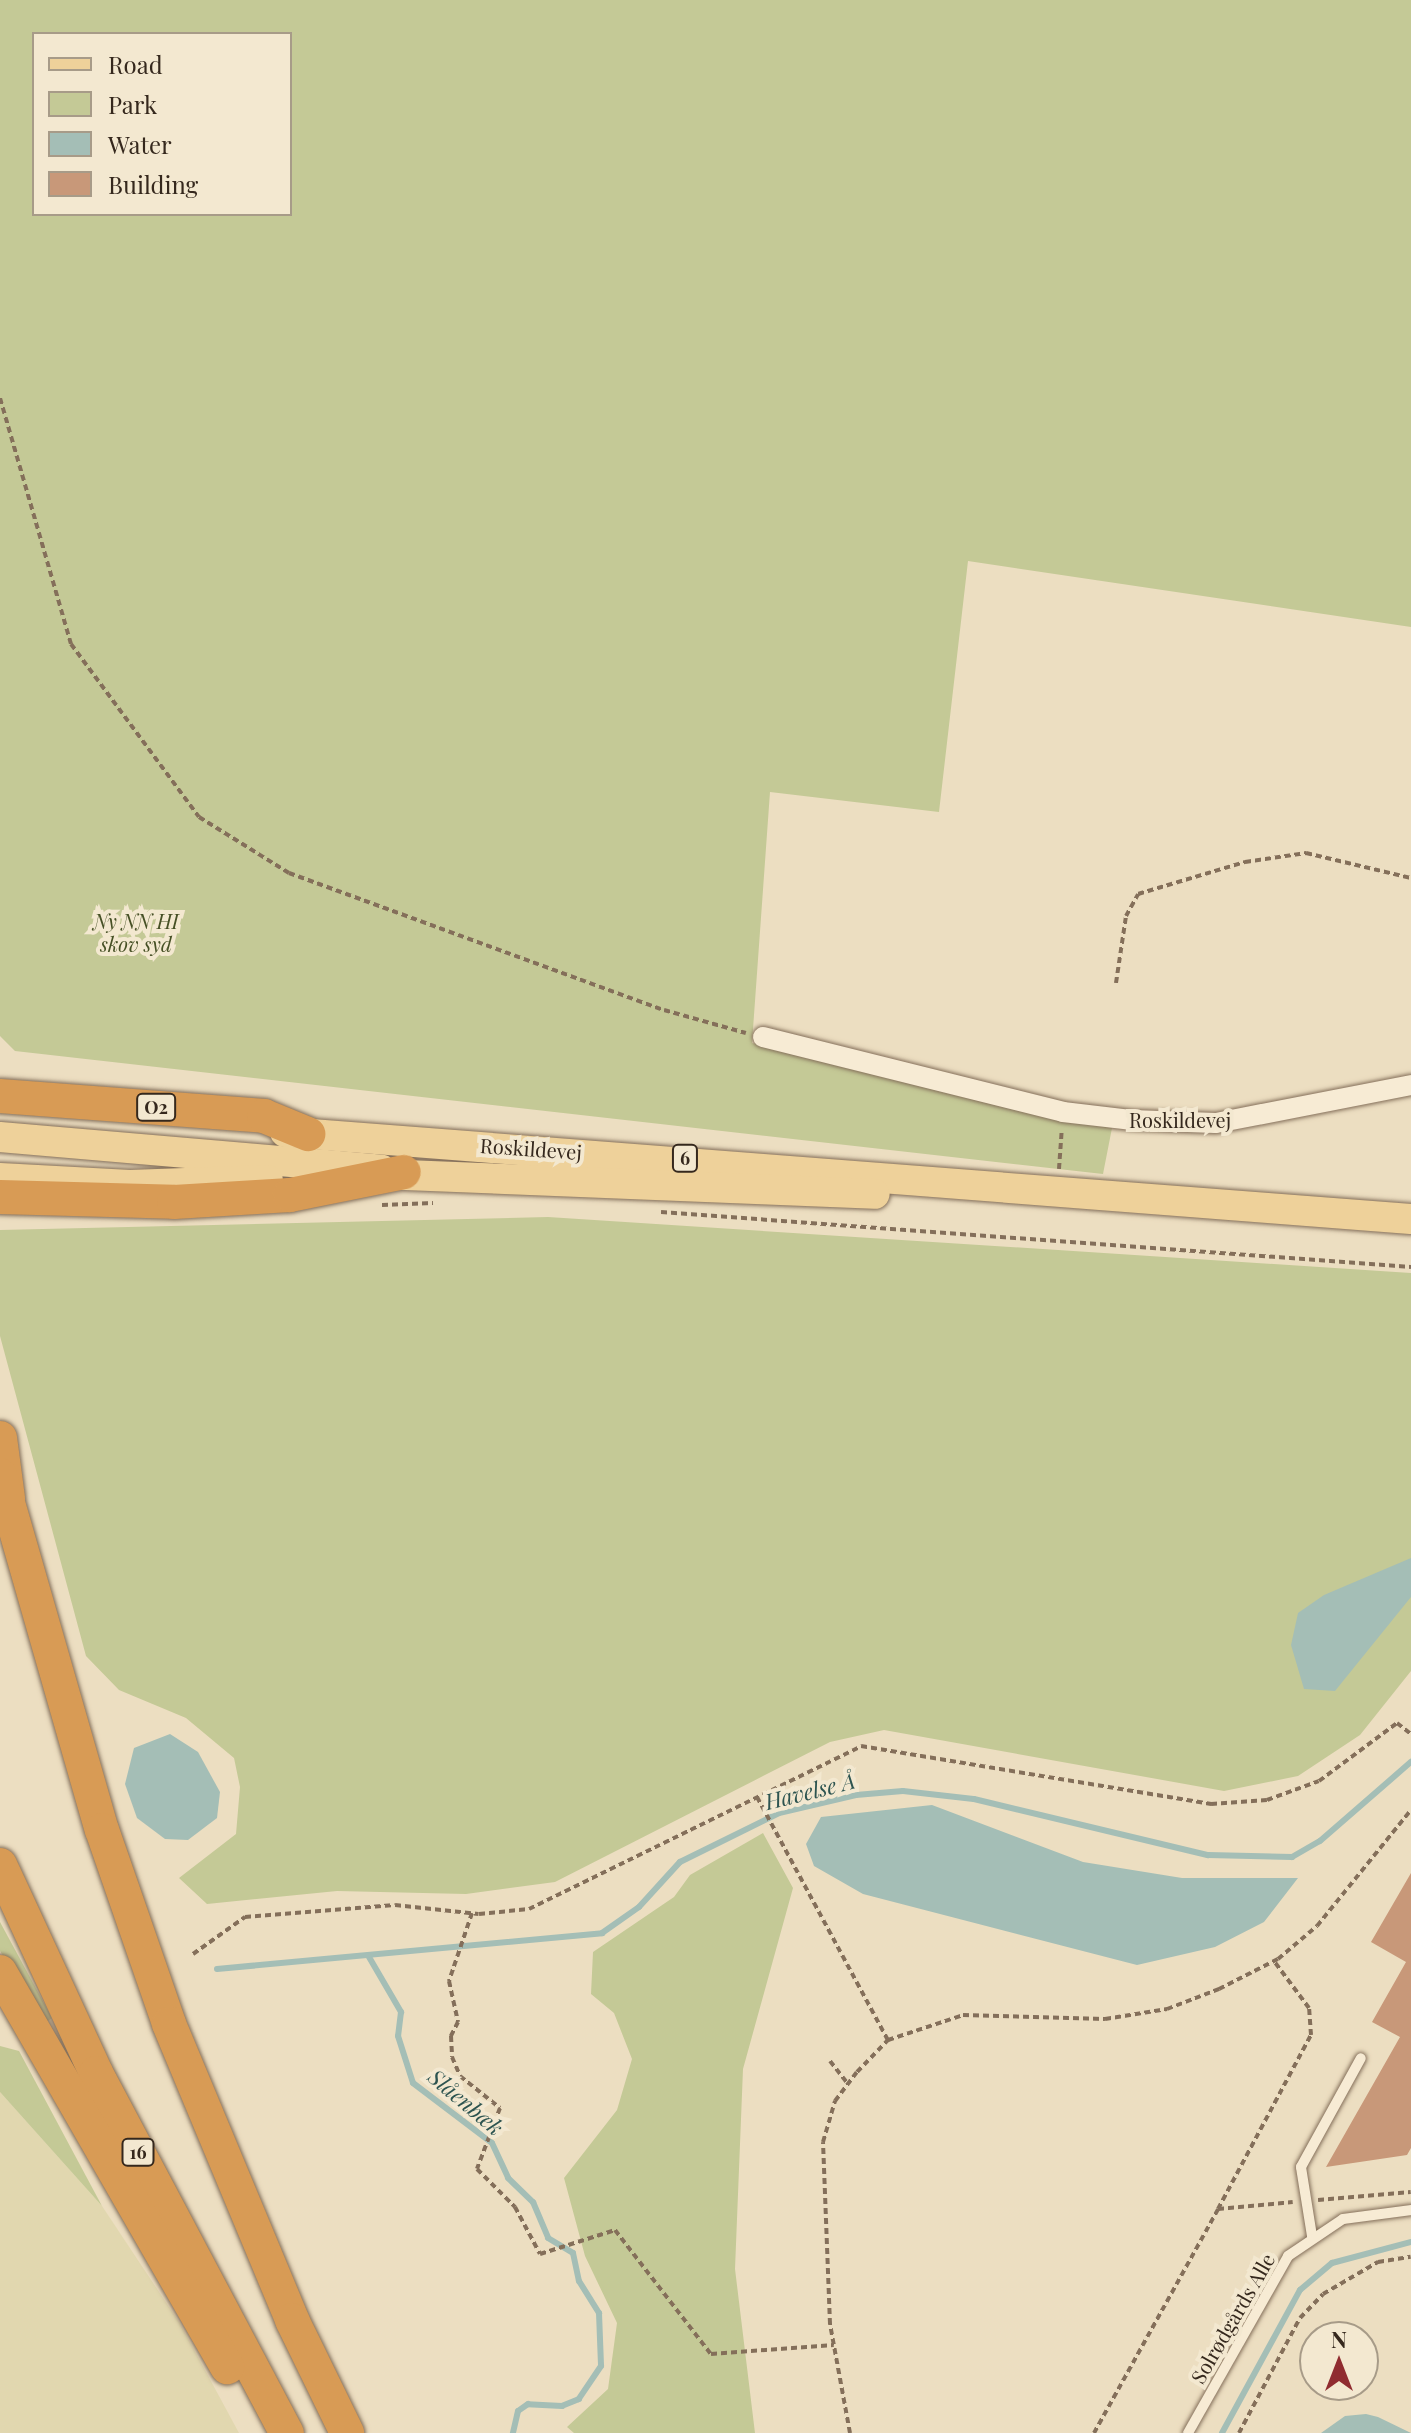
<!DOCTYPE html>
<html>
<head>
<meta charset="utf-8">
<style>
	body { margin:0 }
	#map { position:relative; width:1411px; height:2433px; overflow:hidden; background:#ecdec1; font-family:"Playfair Display",serif }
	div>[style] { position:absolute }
	.farmland>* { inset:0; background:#e1d7af }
	.green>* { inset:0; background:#c4c996 }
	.water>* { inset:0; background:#a4beb6 }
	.stream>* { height:6px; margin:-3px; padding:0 3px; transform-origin:3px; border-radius:3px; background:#a4beb6 }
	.building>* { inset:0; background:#c89879 }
	.path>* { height:4px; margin-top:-2px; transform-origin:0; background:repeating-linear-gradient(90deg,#846f5a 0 6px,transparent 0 10px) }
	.roads { filter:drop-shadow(0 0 2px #846f5a) drop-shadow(0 0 2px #846f5a) }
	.lane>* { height:10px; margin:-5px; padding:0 5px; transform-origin:5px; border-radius:5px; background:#f7ebd4 }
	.street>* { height:20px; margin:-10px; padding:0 10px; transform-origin:10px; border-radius:10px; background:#f7ebd4 }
	.primary>* { height:30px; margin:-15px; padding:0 15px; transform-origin:15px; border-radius:15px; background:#eed19a }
	.highway>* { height:34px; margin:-17px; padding:0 17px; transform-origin:17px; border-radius:17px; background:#d89b55 }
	span { translate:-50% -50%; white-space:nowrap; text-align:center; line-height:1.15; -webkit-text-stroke:8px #f3e8d0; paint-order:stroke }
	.shield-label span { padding:2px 6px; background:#f3e8d0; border:2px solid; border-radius:6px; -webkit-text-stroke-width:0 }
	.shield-label { font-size:18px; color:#35281d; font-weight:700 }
	.park-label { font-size:20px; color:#465025; font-style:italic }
	.street-label { font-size:20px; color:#35281d }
	.water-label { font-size:22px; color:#2d5450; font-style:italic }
	.legend { position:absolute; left:32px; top:32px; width:260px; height:184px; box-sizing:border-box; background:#f3e8d0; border:2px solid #a79b88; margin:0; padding:10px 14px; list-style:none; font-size:24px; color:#35281d }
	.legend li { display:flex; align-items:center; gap:16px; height:40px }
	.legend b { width:40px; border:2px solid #a79b88 }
	.north { position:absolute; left:1299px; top:2321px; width:80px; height:80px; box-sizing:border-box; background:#f3e8d0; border:2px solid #a79b88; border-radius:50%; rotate:0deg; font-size:22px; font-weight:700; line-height:32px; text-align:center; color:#35281d }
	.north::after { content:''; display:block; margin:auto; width:28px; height:36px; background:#902c30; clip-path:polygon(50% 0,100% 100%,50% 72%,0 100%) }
</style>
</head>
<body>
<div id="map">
	<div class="farmland">
		<i style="clip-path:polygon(0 2092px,102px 2206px,179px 2322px,239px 2433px,0 2433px)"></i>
	</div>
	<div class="green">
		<i style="clip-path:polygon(evenodd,0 0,1411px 0,1411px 627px,968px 561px,939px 812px,770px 792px,752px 1043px,1112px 1128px,1103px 1174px,15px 1051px,0 1036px,0 0,34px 34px,290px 34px,290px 214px,34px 214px,34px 34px)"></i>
		<i style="clip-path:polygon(548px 1217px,1411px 1273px,1411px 1671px,1360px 1735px,1298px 1776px,1224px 1791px,884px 1730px,830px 1742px,555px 1882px,466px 1894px,337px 1891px,207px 1904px,179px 1878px,236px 1834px,240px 1787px,234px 1758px,186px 1718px,119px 1690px,86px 1656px,0 1336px,0 1230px)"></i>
		<i style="clip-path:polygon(763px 1833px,793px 1888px,743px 2069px,735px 2269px,755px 2433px,574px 2433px,567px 2427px,608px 2389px,617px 2323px,585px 2256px,564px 2178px,617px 2110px,632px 2059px,614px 2013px,591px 1994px,593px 1952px,674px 1897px,690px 1875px)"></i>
		<i style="clip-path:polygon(0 1922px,52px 2018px,44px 2024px,0 1951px)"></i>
		<i style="clip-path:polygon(0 2046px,19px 2051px,102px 2206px,0 2092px)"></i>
	</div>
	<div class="water">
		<i style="clip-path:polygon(1411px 1558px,1411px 1597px,1335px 1691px,1304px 1689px,1291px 1645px,1298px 1613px,1324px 1595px)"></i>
		<i style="clip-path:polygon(170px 1734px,198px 1752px,220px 1792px,217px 1818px,188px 1840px,165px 1839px,137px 1818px,125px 1784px,134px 1748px)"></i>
		<i style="clip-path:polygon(932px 1805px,1083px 1862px,1182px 1878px,1298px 1878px,1264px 1922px,1215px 1947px,1137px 1965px,863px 1894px,814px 1866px,806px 1844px,821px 1817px)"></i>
		<i style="clip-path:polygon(1366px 2414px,1378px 2417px,1411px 2433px,1321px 2433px,1345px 2416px)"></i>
	</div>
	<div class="stream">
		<i style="left:369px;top:1957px;width:64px;rotate:59.8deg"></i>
		<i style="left:401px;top:2012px;width:24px;rotate:97deg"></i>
		<i style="left:398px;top:2036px;width:49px;rotate:72.3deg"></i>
		<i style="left:413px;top:2083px;width:99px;rotate:37.2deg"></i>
		<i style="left:492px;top:2143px;width:38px;rotate:65deg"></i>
		<i style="left:508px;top:2178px;width:35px;rotate:44deg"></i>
		<i style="left:533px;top:2202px;width:39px;rotate:67deg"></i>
		<i style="left:548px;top:2238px;width:29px;rotate:31deg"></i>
		<i style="left:573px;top:2253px;width:29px;rotate:78deg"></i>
		<i style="left:579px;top:2281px;width:38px;rotate:58deg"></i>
		<i style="left:599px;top:2313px;width:53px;rotate:87.8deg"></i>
		<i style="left:601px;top:2366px;width:40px;rotate:124deg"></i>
		<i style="left:579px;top:2399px;width:18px;rotate:158deg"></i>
		<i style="left:562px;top:2406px;width:34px;rotate:-177deg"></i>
		<i style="left:528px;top:2404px;width:12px;rotate:145deg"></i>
		<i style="left:518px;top:2411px;width:23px;rotate:103deg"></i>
		<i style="left:217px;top:1969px;width:387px;rotate:-5.3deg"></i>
		<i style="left:602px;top:1933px;width:45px;rotate:-35.1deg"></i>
		<i style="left:639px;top:1907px;width:61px;rotate:-47.7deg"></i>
		<i style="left:680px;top:1862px;width:110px;rotate:-26.3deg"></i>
		<i style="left:779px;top:1813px;width:79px;rotate:-13.2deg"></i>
		<i style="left:856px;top:1795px;width:47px;rotate:-4.9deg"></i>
		<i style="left:903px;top:1791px;width:71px;rotate:6.4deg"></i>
		<i style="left:974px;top:1799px;width:241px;rotate:13.5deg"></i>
		<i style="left:1208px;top:1855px;width:84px;rotate:1.4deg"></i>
		<i style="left:1292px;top:1857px;width:32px;rotate:-30deg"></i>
		<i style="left:1320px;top:1841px;width:121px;rotate:-41deg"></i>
		<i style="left:1222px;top:2433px;width:163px;rotate:-61.4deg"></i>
		<i style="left:1300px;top:2290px;width:42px;rotate:-40.2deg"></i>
		<i style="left:1332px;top:2263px;width:82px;rotate:-14.9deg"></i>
	</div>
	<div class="building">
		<i style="clip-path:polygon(1411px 1873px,1411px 2148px,1407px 2155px,1326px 2167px,1400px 2037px,1372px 2022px,1406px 1962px,1371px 1942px)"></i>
	</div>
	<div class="path">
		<i style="left:0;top:398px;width:256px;rotate:73.9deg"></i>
		<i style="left:71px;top:644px;width:215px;rotate:53.5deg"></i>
		<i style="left:199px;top:817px;width:106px;rotate:31.9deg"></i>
		<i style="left:289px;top:873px;width:399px;rotate:20.1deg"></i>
		<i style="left:664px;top:1010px;width:85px;rotate:15.7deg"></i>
		<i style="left:1116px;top:983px;width:68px;rotate:-81.5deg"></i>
		<i style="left:1126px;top:916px;width:25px;rotate:-61deg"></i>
		<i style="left:1138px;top:894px;width:112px;rotate:-16.7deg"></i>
		<i style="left:1245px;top:862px;width:62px;rotate:-8.4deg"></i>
		<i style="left:1306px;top:853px;width:108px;rotate:13.4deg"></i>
		<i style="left:1059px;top:1169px;width:39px;rotate:-86deg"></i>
		<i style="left:382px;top:1205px;width:51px;rotate:-2.2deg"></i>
		<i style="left:661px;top:1212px;width:752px;rotate:4.19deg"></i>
		<i style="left:757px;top:1797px;width:276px;rotate:61.7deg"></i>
		<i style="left:472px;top:1913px;width:72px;rotate:108.7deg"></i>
		<i style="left:449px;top:1981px;width:42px;rotate:77.6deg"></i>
		<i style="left:458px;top:2022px;width:16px;rotate:117deg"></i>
		<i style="left:451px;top:2036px;width:21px;rotate:87deg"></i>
		<i style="left:452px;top:2057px;width:21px;rotate:67deg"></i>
		<i style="left:460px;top:2076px;width:51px;rotate:38.7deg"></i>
		<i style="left:500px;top:2108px;width:65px;rotate:110.7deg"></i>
		<i style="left:477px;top:2169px;width:54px;rotate:45deg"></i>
		<i style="left:515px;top:2207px;width:53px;rotate:62deg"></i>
		<i style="left:540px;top:2254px;width:79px;rotate:-17.7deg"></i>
		<i style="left:615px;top:2230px;width:157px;rotate:52.3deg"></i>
		<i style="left:711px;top:2354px;width:123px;rotate:-4.2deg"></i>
		<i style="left:193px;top:1954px;width:64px;rotate:-35.4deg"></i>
		<i style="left:245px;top:1917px;width:150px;rotate:-4.6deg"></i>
		<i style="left:395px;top:1905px;width:84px;rotate:6.1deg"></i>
		<i style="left:479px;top:1914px;width:50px;rotate:-5.7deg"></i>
		<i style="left:529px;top:1909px;width:370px;rotate:-26.1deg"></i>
		<i style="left:861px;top:1746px;width:355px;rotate:9.4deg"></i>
		<i style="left:1211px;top:1804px;width:56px;rotate:-4.1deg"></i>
		<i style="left:1267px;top:1800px;width:55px;rotate:-20.1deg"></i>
		<i style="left:1319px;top:1781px;width:97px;rotate:-36.6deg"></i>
		<i style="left:1397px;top:1723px;width:18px;rotate:38deg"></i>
		<i style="left:830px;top:2061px;width:29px;rotate:52deg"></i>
		<i style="left:1318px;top:2200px;width:93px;rotate:-4.9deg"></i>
		<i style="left:1218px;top:2209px;width:197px;rotate:-61.9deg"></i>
		<i style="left:1311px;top:2035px;width:27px;rotate:-94deg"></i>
		<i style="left:1309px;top:2008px;width:59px;rotate:-126.7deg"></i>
		<i style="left:850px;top:2433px;width:111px;rotate:-100.4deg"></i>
		<i style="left:830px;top:2324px;width:182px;rotate:-92.2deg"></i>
		<i style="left:823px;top:2142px;width:43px;rotate:-73.7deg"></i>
		<i style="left:835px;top:2101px;width:36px;rotate:-53deg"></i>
		<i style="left:857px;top:2072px;width:45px;rotate:-45.9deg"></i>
		<i style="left:888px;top:2040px;width:79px;rotate:-18.4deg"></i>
		<i style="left:963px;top:2015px;width:142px;rotate:1.6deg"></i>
		<i style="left:1105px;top:2019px;width:63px;rotate:-9.2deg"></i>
		<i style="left:1167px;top:2009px;width:56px;rotate:-21deg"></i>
		<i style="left:1219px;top:1989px;width:66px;rotate:-27deg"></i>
		<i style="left:1278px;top:1959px;width:51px;rotate:-40.2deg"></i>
		<i style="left:1317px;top:1926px;width:149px;rotate:-51deg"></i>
		<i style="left:1094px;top:2433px;width:256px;rotate:-61deg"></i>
		<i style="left:1218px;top:2209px;width:75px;rotate:-5.3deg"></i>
		<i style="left:1239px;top:2433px;width:130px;rotate:-62.1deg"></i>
		<i style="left:1300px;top:2318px;width:33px;rotate:-46deg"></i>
		<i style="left:1323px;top:2294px;width:64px;rotate:-30.2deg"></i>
		<i style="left:1378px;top:2262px;width:33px;rotate:-9deg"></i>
	</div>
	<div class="roads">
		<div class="lane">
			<i style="left:1312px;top:2236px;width:70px;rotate:-99.1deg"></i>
			<i style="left:1301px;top:2167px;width:124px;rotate:-61.2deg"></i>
			<i style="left:1188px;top:2433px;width:203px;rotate:-60.5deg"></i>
			<i style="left:1288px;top:2256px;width:66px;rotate:-33.9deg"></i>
			<i style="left:1343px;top:2219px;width:69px;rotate:-7.5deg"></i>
		</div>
		<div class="street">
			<i style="left:763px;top:1037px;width:309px;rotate:14deg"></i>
			<i style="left:1063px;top:1112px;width:68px;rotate:6.7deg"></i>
			<i style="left:1131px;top:1120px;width:85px;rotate:2deg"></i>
			<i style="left:1216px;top:1123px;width:199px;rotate:-11deg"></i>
		</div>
		<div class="primary">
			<i style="left:285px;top:1132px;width:1129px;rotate:4.42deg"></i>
			<i style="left:0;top:1137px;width:383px;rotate:4.9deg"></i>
			<i style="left:380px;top:1174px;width:495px;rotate:2.3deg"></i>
			<i style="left:0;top:1178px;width:130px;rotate:3.1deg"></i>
			<i style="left:130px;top:1185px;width:138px;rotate:-2.1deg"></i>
		</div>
		<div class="highway">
			<i style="left:0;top:1096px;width:265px;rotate:4.3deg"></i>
			<i style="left:264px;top:1116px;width:48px;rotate:22.2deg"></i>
			<i style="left:0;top:1197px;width:174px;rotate:1.6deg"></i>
			<i style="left:174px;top:1202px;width:116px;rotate:-3.5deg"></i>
			<i style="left:290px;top:1195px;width:116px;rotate:-11.4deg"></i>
			<i style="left:0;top:1438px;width:61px;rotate:82.4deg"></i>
			<i style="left:0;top:1475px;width:369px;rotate:74deg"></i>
			<i style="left:102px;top:1830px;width:205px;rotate:70.9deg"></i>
			<i style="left:169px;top:2024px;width:321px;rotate:67.4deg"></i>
			<i style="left:292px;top:2320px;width:126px;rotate:64deg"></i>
			<i style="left:0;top:1865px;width:229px;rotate:65.2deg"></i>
			<i style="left:96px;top:2073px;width:408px;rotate:62.1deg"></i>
			<i style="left:0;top:1972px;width:456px;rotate:60.1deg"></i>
		</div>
	</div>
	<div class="shield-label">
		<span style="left:156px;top:1107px">O2</span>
		<span style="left:685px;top:1158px">6</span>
		<span style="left:138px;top:2152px">16</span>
	</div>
	<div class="park-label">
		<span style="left:136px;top:932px">Ny NN HI<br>skov syd</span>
	</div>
	<div class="street-label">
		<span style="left:1180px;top:1119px">Roskildevej</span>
		<span style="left:531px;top:1148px;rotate:4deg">Roskildevej</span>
		<span style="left:1232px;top:2318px;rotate:-60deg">Solrødgårds Alle</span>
	</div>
	<div class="water-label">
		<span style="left:810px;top:1791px;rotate:-14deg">Havelse Å</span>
		<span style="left:466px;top:2102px;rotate:40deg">Slåenbæk</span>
	</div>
	<ul class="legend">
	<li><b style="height:10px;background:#eed19a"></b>Road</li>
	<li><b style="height:22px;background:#c4c996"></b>Park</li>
	<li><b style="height:22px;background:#a4beb6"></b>Water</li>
	<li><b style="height:22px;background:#c89879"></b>Building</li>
	</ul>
	<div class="north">N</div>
</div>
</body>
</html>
